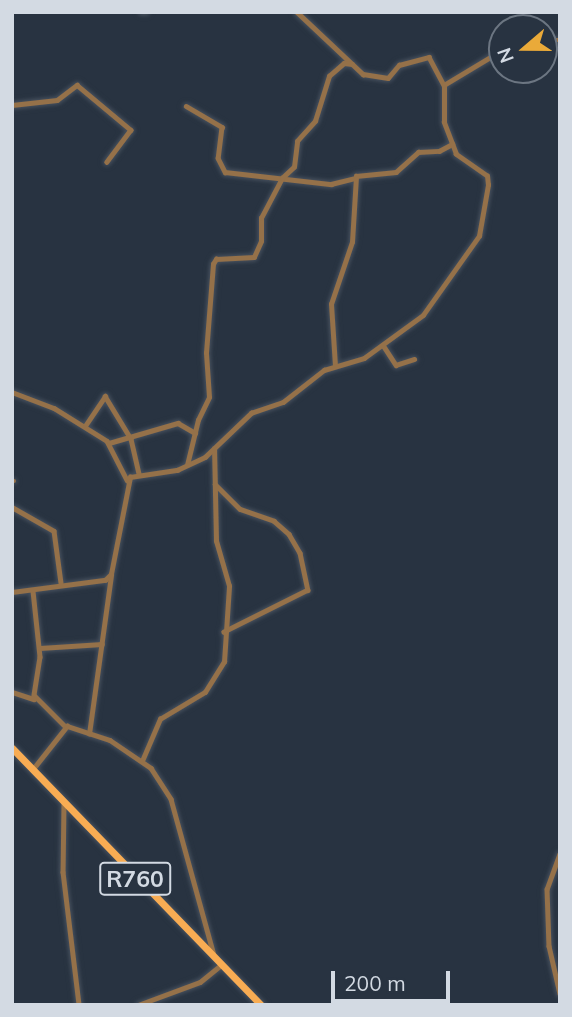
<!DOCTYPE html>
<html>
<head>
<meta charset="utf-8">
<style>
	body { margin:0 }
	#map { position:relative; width:572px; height:1017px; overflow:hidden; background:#283341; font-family:Mulish,sans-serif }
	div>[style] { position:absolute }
	.roads { filter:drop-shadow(0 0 2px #47515e) drop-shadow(0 0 2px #47515e) }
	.street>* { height:4.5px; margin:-2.25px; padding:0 2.25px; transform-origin:2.25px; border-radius:2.25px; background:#957149 }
	.primary>* { height:7px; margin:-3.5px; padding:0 3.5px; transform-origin:3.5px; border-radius:3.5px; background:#f8ac53 }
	span { translate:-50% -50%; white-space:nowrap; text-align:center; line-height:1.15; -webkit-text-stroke:7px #283341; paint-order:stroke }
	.shield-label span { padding:2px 5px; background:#283341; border:2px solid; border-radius:5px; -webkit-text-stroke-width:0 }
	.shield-label { font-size:23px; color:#d3dae3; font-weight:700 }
	.frame { position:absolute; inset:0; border:14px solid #d3dae3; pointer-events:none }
	.north { position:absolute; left:488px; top:14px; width:70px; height:70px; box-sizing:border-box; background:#283341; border:2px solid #6c7682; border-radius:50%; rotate:250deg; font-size:19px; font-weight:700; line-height:28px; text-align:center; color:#d3dae3 }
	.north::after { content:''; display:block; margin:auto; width:24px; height:32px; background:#eaaa39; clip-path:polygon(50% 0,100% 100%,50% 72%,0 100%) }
	.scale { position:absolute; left:331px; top:971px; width:119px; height:32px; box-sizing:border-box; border:4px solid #d3dae3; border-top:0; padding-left:9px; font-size:21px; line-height:24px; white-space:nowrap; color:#d3dae3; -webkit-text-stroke:5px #283341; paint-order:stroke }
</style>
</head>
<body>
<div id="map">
	<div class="roads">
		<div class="street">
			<i style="left:141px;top:12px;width:6px"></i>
			<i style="left:297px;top:12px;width:91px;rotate:43.2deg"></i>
			<i style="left:363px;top:74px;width:25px;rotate:9deg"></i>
			<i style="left:388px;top:78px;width:17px;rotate:-50deg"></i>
			<i style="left:399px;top:65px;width:31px;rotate:-15deg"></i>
			<i style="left:429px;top:57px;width:32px;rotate:62deg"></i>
			<i style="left:544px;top:40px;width:16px"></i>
			<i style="left:12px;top:105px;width:45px;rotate:-6.3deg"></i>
			<i style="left:57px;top:100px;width:25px;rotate:-37deg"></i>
			<i style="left:77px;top:85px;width:70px;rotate:39.8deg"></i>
			<i style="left:131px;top:130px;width:40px;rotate:127deg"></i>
			<i style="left:186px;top:106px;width:42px;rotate:30.3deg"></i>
			<i style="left:222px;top:127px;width:31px;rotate:97deg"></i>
			<i style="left:218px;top:158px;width:16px;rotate:63deg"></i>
			<i style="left:225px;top:172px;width:107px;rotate:6.5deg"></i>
			<i style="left:331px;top:184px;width:25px;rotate:-14deg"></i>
			<i style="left:383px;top:345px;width:24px;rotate:57deg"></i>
			<i style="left:396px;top:365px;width:19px;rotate:-18deg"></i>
			<i style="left:335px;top:366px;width:62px;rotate:-93.7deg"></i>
			<i style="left:331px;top:304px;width:65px;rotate:-71.3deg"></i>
			<i style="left:352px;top:242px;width:66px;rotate:-86.5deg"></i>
			<i style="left:356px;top:176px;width:40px;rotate:-5.7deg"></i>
			<i style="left:396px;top:172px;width:30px;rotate:-42deg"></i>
			<i style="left:418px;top:152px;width:21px;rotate:-3deg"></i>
			<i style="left:439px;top:151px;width:15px;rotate:-28deg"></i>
			<i style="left:12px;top:392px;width:45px;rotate:20.9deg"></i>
			<i style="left:54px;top:408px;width:62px;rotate:31.9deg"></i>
			<i style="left:107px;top:441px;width:44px;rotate:62.9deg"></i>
			<i style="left:85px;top:426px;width:36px;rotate:-56deg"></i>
			<i style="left:105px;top:396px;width:50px;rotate:58.8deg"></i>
			<i style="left:131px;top:439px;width:35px;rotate:77deg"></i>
			<i style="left:109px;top:443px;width:72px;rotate:-16.2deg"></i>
			<i style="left:178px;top:423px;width:20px;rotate:30deg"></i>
			<i style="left:187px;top:465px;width:46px;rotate:-76.3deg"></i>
			<i style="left:198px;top:420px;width:25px;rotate:-64deg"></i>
			<i style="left:209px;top:397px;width:44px;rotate:-93.9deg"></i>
			<i style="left:206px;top:353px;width:89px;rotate:-85.5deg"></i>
			<i style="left:213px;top:264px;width:6px;rotate:-59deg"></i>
			<i style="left:216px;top:259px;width:38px;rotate:-3deg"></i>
			<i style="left:254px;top:257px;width:17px;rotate:-66deg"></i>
			<i style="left:261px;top:241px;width:23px;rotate:-90deg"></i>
			<i style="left:261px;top:218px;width:45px;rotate:-62.3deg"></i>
			<i style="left:282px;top:178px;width:16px;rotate:-43deg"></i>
			<i style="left:294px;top:167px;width:26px;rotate:-83deg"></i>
			<i style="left:297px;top:141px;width:27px;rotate:-48deg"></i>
			<i style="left:315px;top:121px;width:47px;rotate:-72.7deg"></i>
			<i style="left:329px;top:76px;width:20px;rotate:-41deg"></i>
			<i style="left:344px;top:63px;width:8px;rotate:7deg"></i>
			<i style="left:12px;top:481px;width:2px"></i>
			<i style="left:215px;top:484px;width:35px;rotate:45deg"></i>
			<i style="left:240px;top:509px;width:36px;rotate:19deg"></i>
			<i style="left:274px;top:521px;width:20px;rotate:41deg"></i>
			<i style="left:289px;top:534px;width:22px;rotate:60deg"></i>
			<i style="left:300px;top:553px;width:38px;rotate:78deg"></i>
			<i style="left:308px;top:590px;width:94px;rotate:153.4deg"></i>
			<i style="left:12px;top:507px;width:48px;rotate:29.7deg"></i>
			<i style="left:54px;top:531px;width:52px;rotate:82.3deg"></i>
			<i style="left:33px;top:591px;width:66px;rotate:83.9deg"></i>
			<i style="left:40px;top:657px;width:38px;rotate:99deg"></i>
			<i style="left:34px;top:695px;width:44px;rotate:45deg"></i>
			<i style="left:12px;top:592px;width:94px;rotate:-7.4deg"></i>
			<i style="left:105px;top:580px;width:8px;rotate:-45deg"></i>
			<i style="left:111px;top:574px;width:99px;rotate:-78.9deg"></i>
			<i style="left:130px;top:477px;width:48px;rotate:-8.5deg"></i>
			<i style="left:177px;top:470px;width:31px;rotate:-25deg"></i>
			<i style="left:205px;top:457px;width:64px;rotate:-43.7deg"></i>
			<i style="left:251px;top:413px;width:34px;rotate:-19deg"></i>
			<i style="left:283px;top:402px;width:52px;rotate:-38deg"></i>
			<i style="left:324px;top:370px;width:42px;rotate:-16.7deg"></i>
			<i style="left:364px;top:358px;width:73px;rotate:-36.1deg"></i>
			<i style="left:423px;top:315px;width:97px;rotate:-54.7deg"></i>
			<i style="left:479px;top:236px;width:52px;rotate:-80deg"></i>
			<i style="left:488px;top:185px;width:9px;rotate:-96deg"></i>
			<i style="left:487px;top:176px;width:38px;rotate:-145deg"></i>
			<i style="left:456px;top:154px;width:34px;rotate:-111deg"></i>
			<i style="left:444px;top:122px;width:37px;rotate:-90deg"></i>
			<i style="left:444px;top:85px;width:68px;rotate:-31.1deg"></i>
			<i style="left:40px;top:648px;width:62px;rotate:-3.7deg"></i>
			<i style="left:12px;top:692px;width:23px;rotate:18deg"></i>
			<i style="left:89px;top:734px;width:161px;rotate:-82.1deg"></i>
			<i style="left:142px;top:761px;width:46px;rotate:-66.8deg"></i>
			<i style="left:160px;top:719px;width:52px;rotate:-31deg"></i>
			<i style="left:205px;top:692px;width:36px;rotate:-58deg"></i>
			<i style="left:224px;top:662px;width:76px;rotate:-86.2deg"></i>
			<i style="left:229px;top:586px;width:47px;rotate:-106.1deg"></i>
			<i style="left:216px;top:541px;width:92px;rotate:-91.2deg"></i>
			<i style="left:33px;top:769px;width:55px;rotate:-51.7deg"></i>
			<i style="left:67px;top:726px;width:45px;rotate:18deg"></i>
			<i style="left:110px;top:740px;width:50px;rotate:34.3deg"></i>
			<i style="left:151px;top:768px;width:37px;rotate:57deg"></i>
			<i style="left:171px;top:799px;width:162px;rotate:74.6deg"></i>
			<i style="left:64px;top:804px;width:68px;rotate:90.8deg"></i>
			<i style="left:63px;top:872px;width:134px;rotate:83.1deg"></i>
			<i style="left:560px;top:854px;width:37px;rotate:110deg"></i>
			<i style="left:547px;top:889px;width:57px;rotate:88deg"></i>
			<i style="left:549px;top:946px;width:49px;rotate:77.1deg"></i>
			<i style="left:138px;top:1005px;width:66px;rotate:-20.4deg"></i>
			<i style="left:200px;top:982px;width:26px;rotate:-39deg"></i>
		</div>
		<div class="primary">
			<i style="left:12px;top:748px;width:358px;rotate:45.9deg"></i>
		</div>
	</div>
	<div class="shield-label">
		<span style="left:135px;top:879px">R760</span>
	</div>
	<div class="frame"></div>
	<div class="north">N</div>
	<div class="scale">200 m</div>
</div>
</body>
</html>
